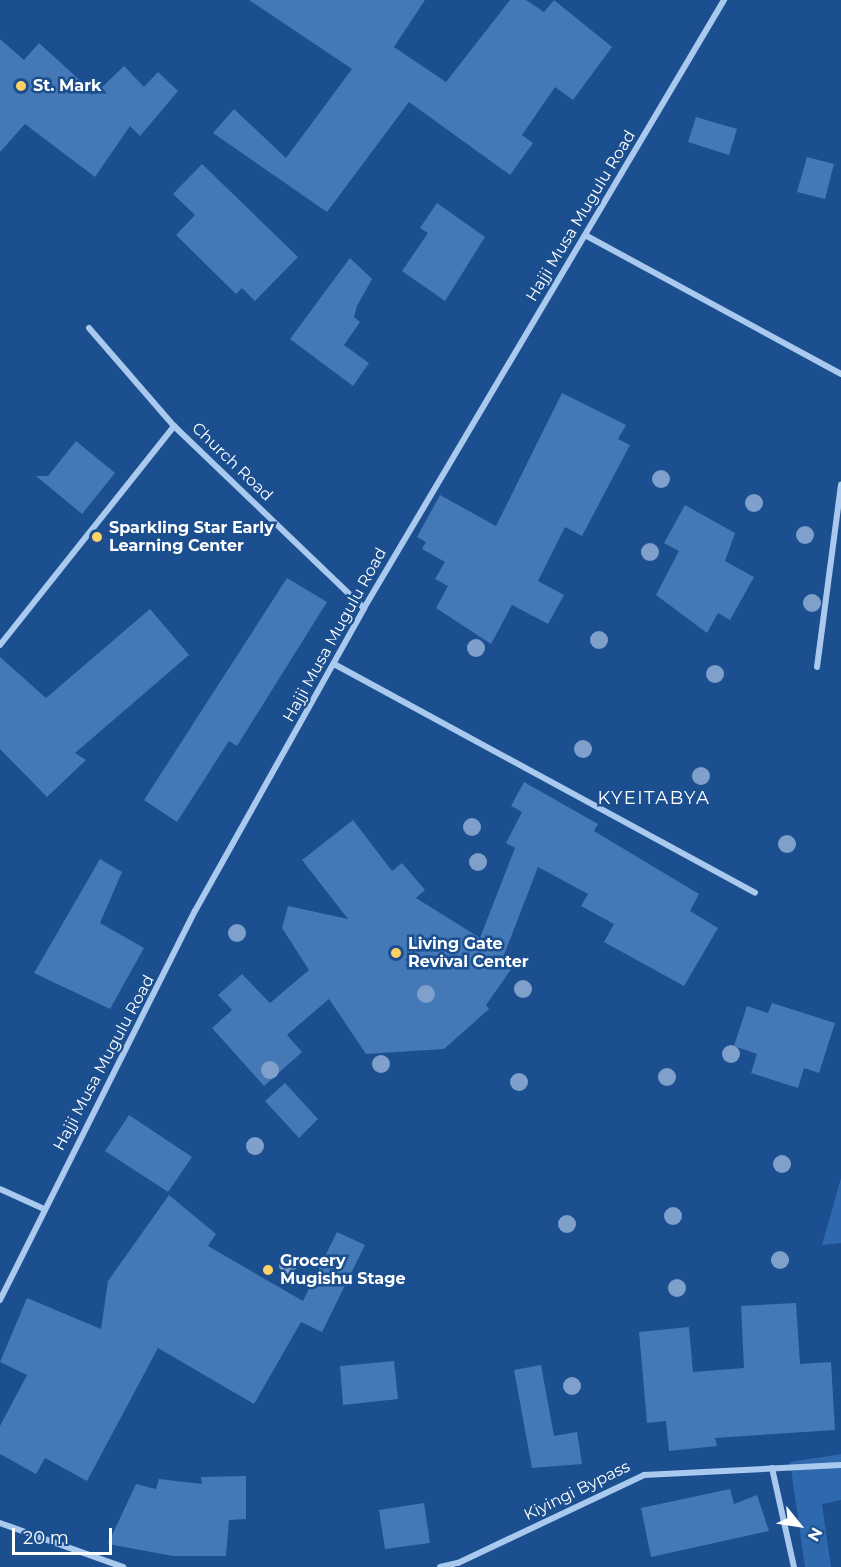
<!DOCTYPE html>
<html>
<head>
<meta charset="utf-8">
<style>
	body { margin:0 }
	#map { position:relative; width:841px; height:1567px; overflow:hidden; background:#1b4f8f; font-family:Montserrat,sans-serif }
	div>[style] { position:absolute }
	.green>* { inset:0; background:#2e69ad }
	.building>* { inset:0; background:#4478b7 }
	.street>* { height:6px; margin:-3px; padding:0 3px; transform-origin:3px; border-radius:3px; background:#a9c9ee }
	.trees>* { width:18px; height:18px; margin:-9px; border-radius:50%; background:#7ea0ca }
	.dots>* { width:16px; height:16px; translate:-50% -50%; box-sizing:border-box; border:3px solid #1b4f8f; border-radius:50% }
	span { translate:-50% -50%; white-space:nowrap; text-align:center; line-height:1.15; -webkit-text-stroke:5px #1b4f8f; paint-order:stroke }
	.poi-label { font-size:16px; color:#fff; font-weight:700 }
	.left { translate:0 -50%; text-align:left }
	.street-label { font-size:16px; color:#fff }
	.neighbourhood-label { font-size:18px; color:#fff; letter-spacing:1.5px }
	.north { position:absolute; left:769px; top:1495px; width:60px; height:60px; -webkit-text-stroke:4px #1b4f8f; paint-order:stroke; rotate:120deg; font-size:16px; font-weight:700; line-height:24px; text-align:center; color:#fff }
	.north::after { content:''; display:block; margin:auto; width:21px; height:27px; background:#fff; clip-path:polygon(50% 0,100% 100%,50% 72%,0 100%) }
	.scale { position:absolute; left:12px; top:1528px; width:100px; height:27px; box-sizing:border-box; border:3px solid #fff; border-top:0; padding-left:8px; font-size:18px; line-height:21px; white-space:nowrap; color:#fff; -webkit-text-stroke:4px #1b4f8f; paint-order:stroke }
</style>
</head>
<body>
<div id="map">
	<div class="green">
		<i style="clip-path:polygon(841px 1178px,841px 1243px,822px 1245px)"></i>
		<i style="clip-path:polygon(841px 1454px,841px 1500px,822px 1504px,831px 1567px,805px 1567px,790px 1462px)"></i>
	</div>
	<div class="building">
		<i style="clip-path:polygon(249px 0,425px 0,394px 47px,446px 82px,510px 0,526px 0,544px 12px,554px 0,612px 47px,573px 100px,555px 87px,522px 135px,533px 143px,510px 175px,409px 102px,327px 212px,213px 133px,234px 109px,286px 158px,352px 69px)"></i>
		<i style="clip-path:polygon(0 39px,24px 60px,39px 43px,95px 94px,124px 66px,144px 87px,158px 72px,178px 91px,140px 136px,130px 126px,95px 177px,25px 124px,0 152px)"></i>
		<i style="clip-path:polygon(696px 117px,737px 129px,729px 155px,688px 142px)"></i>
		<i style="clip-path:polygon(807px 157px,834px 164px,825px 199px,797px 192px)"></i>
		<i style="clip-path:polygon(202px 164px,298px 257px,255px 301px,242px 288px,236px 294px,176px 235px,195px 215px,173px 194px)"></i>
		<i style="clip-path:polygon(437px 203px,485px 237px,445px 301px,402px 271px,428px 233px,420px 228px)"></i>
		<i style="clip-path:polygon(350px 258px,372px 279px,357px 306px,354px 317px,360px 322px,344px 345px,369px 363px,353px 386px,290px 339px)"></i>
		<i style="clip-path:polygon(562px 393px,626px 425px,618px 439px,630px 445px,582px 536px,565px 527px,538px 581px,564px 595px,548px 624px,512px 605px,491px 644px,436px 608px,448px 586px,435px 579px,445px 562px,422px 549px,426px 542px,417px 537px,440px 495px,496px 526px)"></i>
		<i style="clip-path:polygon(76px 441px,115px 473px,82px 514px,36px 476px,48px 476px)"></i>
		<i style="clip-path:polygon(685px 505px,735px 533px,725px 561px,754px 577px,730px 620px,718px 613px,707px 633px,656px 595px,679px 551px,664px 543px)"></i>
		<i style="clip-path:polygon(287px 578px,327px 602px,237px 746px,229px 741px,177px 822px,144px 800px)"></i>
		<i style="clip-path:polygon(150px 609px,189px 655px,75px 753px,86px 760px,47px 797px,0 749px,0 657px,46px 698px)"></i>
		<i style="clip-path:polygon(524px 782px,598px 824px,594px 831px,699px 894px,690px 911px,718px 928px,684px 986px,604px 942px,614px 924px,581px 906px,588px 894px,538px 867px,502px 960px,512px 968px,486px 1005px,489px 1009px,444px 1049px,366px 1054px,329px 999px,287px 1035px,302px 1052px,264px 1086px,212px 1028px,232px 1010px,218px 995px,242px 974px,270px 1003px,309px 970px,282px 928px,288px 906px,348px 919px,302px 860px,353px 820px,392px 871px,402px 863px,425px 890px,416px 898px,480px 938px,515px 848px,506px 843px,522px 812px,511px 806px)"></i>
		<i style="clip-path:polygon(100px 859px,122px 872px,100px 923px,144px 948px,110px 1009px,34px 973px)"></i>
		<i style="clip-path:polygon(772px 1003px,835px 1023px,819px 1073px,804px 1068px,798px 1088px,751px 1073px,757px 1054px,734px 1046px,747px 1006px,768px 1013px)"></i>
		<i style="clip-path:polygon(285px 1083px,318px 1119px,299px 1138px,265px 1101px)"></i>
		<i style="clip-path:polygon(129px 1115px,192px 1157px,168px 1192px,105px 1151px)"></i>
		<i style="clip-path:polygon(169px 1195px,216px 1234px,208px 1246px,303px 1301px,337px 1232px,365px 1245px,322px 1332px,301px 1322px,254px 1404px,158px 1348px,87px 1481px,45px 1458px,36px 1474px,0 1454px,0 1426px,27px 1375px,0 1362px,27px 1298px,101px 1329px,108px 1281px)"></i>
		<i style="clip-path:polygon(796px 1303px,800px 1364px,831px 1362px,835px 1430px,715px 1438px,717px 1446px,669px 1451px,666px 1421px,647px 1423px,639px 1332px,689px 1327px,693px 1372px,744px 1368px,741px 1306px)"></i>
		<i style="clip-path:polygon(394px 1361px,398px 1399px,343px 1405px,340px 1366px)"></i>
		<i style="clip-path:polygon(541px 1365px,554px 1436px,577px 1432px,582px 1464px,532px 1468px,514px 1370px)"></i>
		<i style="clip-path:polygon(246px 1476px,246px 1519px,229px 1520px,226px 1556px,173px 1556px,108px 1544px,136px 1484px,156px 1489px,159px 1479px,202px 1484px,201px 1477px)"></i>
		<i style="clip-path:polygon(730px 1489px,734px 1504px,757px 1495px,769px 1531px,651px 1557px,641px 1508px)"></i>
		<i style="clip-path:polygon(424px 1503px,430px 1543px,385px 1549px,379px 1510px)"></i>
	</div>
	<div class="street">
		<i style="left:585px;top:235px;width:291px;rotate:28.5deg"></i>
		<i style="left:89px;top:328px;width:130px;rotate:49.1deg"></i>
		<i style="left:174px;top:426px;width:263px;rotate:43.8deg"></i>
		<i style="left:0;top:645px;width:280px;rotate:-51.5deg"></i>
		<i style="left:334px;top:664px;width:479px;rotate:28.5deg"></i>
		<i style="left:817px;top:667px;width:184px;rotate:-82.5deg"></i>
		<i style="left:0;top:1189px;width:46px;rotate:24.3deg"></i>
		<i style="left:0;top:1300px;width:435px;rotate:-63.4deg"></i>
		<i style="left:195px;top:911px;width:347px;rotate:-60.8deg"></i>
		<i style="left:364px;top:608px;width:707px;rotate:-59.37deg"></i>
		<i style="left:772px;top:1468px;width:101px;rotate:77.5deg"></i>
		<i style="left:0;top:1523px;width:131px;rotate:19.7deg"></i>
		<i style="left:440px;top:1567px;width:18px;rotate:-13deg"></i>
		<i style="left:458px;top:1563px;width:206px;rotate:-25.3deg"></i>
		<i style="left:644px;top:1475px;width:197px;rotate:-2.9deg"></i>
	</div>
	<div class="trees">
		<i style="left:661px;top:479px"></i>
		<i style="left:754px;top:503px"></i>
		<i style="left:805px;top:535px"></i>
		<i style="left:650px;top:552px"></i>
		<i style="left:812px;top:603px"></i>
		<i style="left:599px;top:640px"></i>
		<i style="left:476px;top:648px"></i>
		<i style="left:715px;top:674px"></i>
		<i style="left:583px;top:749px"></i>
		<i style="left:701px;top:776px"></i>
		<i style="left:472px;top:827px"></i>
		<i style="left:787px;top:844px"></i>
		<i style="left:478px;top:862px"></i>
		<i style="left:237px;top:933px"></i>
		<i style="left:523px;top:989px"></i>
		<i style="left:426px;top:994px"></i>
		<i style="left:731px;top:1054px"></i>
		<i style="left:381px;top:1064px"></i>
		<i style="left:270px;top:1070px"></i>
		<i style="left:667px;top:1077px"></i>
		<i style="left:519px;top:1082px"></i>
		<i style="left:255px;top:1146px"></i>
		<i style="left:782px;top:1164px"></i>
		<i style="left:673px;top:1216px"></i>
		<i style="left:567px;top:1224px"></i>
		<i style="left:780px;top:1260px"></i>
		<i style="left:288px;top:1265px"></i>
		<i style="left:677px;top:1288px"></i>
		<i style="left:572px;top:1386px"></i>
	</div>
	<div class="dots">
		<i style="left:21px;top:86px;background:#ffd166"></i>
		<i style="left:97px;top:537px;background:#ffd166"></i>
		<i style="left:396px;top:953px;background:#ffd166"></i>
		<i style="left:268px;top:1270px;background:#ffd166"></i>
	</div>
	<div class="poi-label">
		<span class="left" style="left:33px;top:86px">St. Mark</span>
		<span class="left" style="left:109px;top:537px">Sparkling Star Early<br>Learning Center</span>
		<span class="left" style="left:408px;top:953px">Living Gate<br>Revival Center</span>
		<span class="left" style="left:280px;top:1270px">Grocery<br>Mugishu Stage</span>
	</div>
	<div class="street-label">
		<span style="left:581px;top:216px;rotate:-59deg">Hajji Musa Mugulu Road</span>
		<span style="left:232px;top:462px;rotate:44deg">Church Road</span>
		<span style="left:335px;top:635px;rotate:-61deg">Hajji Musa Mugulu Road</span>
		<span style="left:104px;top:1063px;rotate:-62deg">Hajji Musa Mugulu Road</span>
		<span style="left:577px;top:1491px;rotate:-26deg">Kiyingi Bypass</span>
	</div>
	<div class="neighbourhood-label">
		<span style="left:654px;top:798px">KYEITABYA</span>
	</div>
	<div class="north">N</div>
	<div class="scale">20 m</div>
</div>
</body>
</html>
